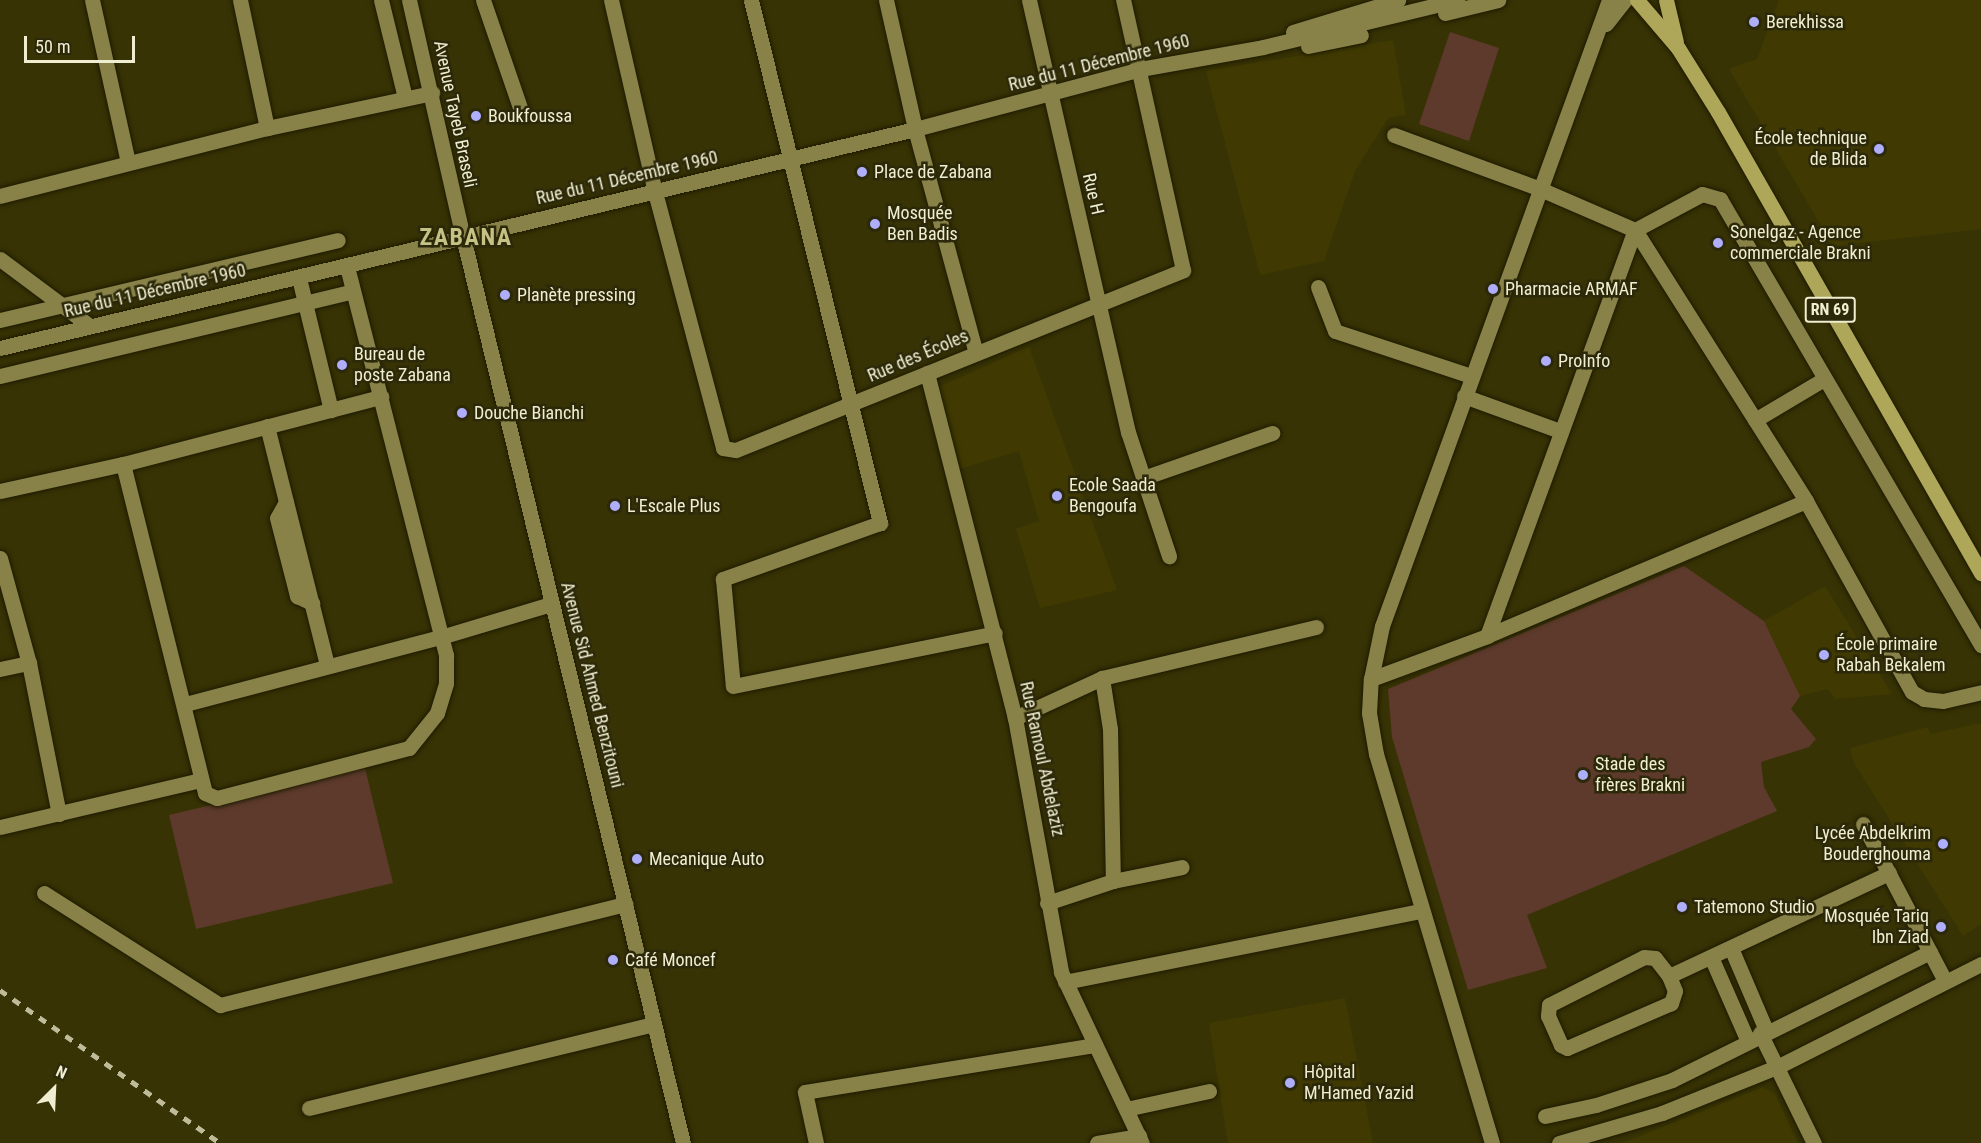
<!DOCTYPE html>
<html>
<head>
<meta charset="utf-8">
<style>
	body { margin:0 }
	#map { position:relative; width:1981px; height:1143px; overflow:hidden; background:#383304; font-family:"Roboto Condensed",sans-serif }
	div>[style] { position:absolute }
	.built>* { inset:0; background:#403a02 }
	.green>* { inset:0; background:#5d3a2b }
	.roads { filter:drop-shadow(0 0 2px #1e1b00) drop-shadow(0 0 2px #1e1b00) }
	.minor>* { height:15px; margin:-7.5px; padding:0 7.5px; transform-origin:7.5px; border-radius:7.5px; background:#888249 }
	.tertiary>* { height:15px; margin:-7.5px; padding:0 7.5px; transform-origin:7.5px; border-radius:7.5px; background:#888249 }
	.secondary>* { height:15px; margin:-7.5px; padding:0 7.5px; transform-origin:7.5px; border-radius:7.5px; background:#888249 }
	.primary>* { height:15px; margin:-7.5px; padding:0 7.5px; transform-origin:7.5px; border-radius:7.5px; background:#aea658 }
	.rail>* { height:4.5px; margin-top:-2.25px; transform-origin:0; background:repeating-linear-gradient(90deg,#bfbc9a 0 8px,transparent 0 16px) }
	.dots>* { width:16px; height:16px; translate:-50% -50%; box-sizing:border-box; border:3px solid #2c290a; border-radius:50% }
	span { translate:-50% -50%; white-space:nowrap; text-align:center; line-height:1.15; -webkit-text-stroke:5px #2c290a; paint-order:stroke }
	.shield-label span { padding:2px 4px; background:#2c290a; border:2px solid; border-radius:4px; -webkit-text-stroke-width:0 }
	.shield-label { font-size:16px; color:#f0eed0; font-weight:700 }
	.poi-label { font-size:18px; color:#f0eed0 }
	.left { translate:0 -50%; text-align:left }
	.right { translate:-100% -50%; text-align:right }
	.street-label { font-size:18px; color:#f0eed0 }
	.district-label { font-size:24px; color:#c6c185; font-weight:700; letter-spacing:1.5px }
	.north { position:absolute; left:24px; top:1059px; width:60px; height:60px; -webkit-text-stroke:4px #2c290a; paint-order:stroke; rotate:24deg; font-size:16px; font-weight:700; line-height:24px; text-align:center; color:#f0eed0 }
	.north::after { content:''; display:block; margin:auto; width:21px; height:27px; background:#f0eed0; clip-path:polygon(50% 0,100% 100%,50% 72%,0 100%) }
	.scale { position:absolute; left:24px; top:36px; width:111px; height:27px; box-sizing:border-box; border:3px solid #f0eed0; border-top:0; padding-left:8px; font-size:18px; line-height:21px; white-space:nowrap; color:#f0eed0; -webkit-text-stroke:4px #2c290a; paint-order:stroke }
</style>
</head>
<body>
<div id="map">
	<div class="built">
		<i style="clip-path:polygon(1779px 0,1981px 0,1981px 229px,1833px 246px,1729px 69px,1757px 59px)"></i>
		<i style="clip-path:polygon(1393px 40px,1406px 115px,1388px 118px,1355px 171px,1324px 261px,1260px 275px,1206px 71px)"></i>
		<i style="clip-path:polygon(1029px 347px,1117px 590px,1040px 608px,1016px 529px,1039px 521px,1019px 451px,956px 470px,934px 389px)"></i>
		<i style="clip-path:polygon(1825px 586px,1892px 694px,1836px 699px,1827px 689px,1800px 696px,1764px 621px)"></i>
		<i style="clip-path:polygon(1981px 723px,1981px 924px,1963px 936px,1854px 763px,1850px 748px,1928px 727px,1930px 734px)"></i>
		<i style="clip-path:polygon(1345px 998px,1373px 1143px,1228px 1143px,1209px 1023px)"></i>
		<i style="clip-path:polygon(1763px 1087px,1775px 1094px,1798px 1143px,1622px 1143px)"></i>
	</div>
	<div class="green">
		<i style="clip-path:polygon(1450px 32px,1499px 48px,1469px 141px,1419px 124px)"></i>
		<i style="clip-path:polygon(1684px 566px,1764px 621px,1800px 696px,1791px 709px,1816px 739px,1809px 747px,1761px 762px,1764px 787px,1777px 811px,1527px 915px,1547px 968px,1468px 990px,1392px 737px,1388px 689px)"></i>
		<i style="clip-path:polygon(365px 768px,393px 883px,196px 929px,169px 815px)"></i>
	</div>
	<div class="roads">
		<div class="minor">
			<i style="left:92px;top:0;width:166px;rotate:77.5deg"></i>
			<i style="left:240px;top:0;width:131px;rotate:78.1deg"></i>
			<i style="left:381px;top:0;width:101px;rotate:76.2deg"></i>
			<i style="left:483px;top:0;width:120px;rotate:71deg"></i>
			<i style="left:751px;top:0;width:539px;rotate:76.14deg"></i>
			<i style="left:880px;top:523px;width:167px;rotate:160.4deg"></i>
			<i style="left:723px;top:579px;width:107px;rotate:84.7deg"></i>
			<i style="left:733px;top:686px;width:267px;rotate:-11.4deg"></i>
			<i style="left:886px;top:0;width:132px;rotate:77.3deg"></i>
			<i style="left:915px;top:129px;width:232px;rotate:74.8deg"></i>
			<i style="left:1029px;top:0;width:443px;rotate:77.1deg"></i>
			<i style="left:1128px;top:432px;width:131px;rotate:71.7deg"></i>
			<i style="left:1606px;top:24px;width:31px;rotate:-52deg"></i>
			<i style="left:1394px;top:135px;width:153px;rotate:20.2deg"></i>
			<i style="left:1538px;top:188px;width:106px;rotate:23.4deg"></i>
			<i style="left:1635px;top:230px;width:320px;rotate:57.7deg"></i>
			<i style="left:1806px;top:501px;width:218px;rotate:61deg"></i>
			<i style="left:1912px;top:692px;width:14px;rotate:30deg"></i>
			<i style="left:1924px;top:699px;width:19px;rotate:6deg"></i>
			<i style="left:1943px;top:701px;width:39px;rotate:-13deg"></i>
			<i style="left:0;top:196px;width:276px;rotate:-14.3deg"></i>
			<i style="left:267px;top:128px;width:169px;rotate:-12deg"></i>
			<i style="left:0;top:259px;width:112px;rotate:36.7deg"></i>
			<i style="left:299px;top:278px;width:136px;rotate:76.4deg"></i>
			<i style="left:1318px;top:287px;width:47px;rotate:68.9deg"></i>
			<i style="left:1335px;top:331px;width:143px;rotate:18.3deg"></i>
			<i style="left:0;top:320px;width:347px;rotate:-13.3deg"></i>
			<i style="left:0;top:376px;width:363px;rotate:-13.5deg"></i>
			<i style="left:1464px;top:396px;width:102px;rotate:20deg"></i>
			<i style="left:1755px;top:420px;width:80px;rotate:-30.7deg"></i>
			<i style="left:267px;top:426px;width:246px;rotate:75.9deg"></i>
			<i style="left:123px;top:464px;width:339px;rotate:76deg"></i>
			<i style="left:205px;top:793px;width:13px;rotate:23deg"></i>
			<i style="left:217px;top:798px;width:198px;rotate:-14.6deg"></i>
			<i style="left:409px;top:748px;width:45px;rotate:-51.3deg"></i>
			<i style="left:437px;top:713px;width:31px;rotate:-73deg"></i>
			<i style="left:446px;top:683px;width:28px;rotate:-90deg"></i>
			<i style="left:446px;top:655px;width:401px;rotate:-104.3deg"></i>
			<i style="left:1143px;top:478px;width:137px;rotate:-19.2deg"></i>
			<i style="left:0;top:491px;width:126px;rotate:-12.4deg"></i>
			<i style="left:123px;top:464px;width:267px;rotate:-14.6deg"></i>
			<i style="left:1806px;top:501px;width:346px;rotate:157.1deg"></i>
			<i style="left:1487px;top:636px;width:432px;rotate:-70deg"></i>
			<i style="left:1635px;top:230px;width:76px;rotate:-28.2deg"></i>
			<i style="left:1702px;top:194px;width:19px;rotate:16deg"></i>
			<i style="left:1720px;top:199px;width:517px;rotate:59.66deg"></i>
			<i style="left:286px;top:502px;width:18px;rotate:119deg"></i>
			<i style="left:277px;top:518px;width:81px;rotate:75.6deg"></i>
			<i style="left:297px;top:596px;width:17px;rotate:25deg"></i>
			<i style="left:0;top:558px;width:109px;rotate:74.6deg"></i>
			<i style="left:29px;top:663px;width:154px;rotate:78.8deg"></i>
			<i style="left:0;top:669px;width:30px;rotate:-12deg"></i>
			<i style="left:1102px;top:678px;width:52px;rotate:81.1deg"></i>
			<i style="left:1110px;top:729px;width:152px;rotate:88.9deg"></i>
			<i style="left:1371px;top:679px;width:124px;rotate:-20.3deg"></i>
			<i style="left:185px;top:704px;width:265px;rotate:-14.7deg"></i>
			<i style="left:441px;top:637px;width:115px;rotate:-16.7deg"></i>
			<i style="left:1015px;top:718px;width:96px;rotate:-24.7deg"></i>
			<i style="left:1102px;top:678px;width:220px;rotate:-13.4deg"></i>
			<i style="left:1863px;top:824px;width:177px;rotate:62.4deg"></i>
			<i style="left:0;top:827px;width:205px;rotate:-13.2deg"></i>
			<i style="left:44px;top:893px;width:209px;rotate:32.5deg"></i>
			<i style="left:220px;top:1005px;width:418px;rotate:-14deg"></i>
			<i style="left:1047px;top:903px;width:70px;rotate:-18.4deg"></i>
			<i style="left:1113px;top:881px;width:70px;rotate:-11.5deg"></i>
			<i style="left:1731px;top:948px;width:89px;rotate:66.9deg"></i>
			<i style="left:1644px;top:957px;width:11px;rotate:5deg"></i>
			<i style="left:1655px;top:958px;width:23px;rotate:52deg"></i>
			<i style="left:1669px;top:976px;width:16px;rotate:68deg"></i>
			<i style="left:1675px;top:991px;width:13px;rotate:108deg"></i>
			<i style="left:1671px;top:1003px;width:113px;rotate:156.6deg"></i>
			<i style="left:1567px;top:1048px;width:7px;rotate:-153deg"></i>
			<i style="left:1561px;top:1045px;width:32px;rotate:-114deg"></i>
			<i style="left:1548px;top:1016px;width:11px;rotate:-85deg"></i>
			<i style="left:1549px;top:1005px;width:106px;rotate:-26.8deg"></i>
			<i style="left:1711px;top:957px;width:90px;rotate:66.3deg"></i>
			<i style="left:1669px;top:976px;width:243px;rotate:-25.1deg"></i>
			<i style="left:1065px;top:982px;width:363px;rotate:-11.3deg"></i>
			<i style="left:1760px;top:1033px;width:123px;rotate:63.9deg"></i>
			<i style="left:309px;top:1108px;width:354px;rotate:-13.7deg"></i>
			<i style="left:1126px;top:1109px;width:85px;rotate:-12.2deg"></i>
			<i style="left:1545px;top:1116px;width:52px;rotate:-12.2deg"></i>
			<i style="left:1596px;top:1105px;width:80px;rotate:-18.2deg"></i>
			<i style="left:1672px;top:1080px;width:288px;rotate:-26.4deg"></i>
			<i style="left:816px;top:1143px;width:52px;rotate:-102.2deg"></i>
			<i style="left:805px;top:1092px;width:293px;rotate:-9.2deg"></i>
			<i style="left:1097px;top:1143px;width:43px;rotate:-9.5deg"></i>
			<i style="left:1492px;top:1143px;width:406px;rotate:-106.6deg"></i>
			<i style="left:1376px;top:754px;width:42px;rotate:-99.7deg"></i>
			<i style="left:1369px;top:713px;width:34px;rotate:-87deg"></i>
			<i style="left:1371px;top:679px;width:54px;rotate:-78.3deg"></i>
			<i style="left:1382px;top:626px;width:666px;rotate:-70.07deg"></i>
			<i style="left:1559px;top:1143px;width:107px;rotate:-16.2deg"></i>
			<i style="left:1662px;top:1113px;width:126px;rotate:-21.9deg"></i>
			<i style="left:1779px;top:1066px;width:226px;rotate:-26.8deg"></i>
		</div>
		<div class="tertiary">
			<i style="left:611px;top:0;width:197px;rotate:77.1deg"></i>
			<i style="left:655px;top:192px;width:265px;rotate:75.1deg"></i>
			<i style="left:723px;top:448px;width:13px;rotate:9deg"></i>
			<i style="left:736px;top:450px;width:482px;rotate:-21.9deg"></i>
			<i style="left:1183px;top:270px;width:277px;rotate:-102.5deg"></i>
			<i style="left:927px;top:373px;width:356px;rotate:75.7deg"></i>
			<i style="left:1015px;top:718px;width:258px;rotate:79.7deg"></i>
			<i style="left:1061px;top:972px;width:189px;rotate:64.7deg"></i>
		</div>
		<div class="secondary">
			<i style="left:409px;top:0;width:243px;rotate:77.2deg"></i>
			<i style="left:463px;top:237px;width:932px;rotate:76.35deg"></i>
			<i style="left:1445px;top:13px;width:55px;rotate:-13.8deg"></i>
			<i style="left:1293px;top:32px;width:110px;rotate:-16.9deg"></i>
			<i style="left:1308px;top:46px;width:54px;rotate:-11.7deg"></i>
			<i style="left:0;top:348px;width:941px;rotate:-13.46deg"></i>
			<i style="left:915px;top:129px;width:233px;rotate:-14.9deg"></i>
			<i style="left:1140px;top:69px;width:125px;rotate:-10.1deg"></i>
			<i style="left:1263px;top:47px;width:200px;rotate:-13.6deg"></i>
		</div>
		<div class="primary">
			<i style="left:1637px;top:0;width:63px;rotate:49.5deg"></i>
			<i style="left:1678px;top:48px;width:75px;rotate:58deg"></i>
			<i style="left:1718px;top:112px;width:531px;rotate:60.3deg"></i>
			<i style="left:1666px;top:0;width:43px;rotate:76.6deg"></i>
		</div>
	</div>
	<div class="rail">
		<i style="left:0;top:990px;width:268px;rotate:34.8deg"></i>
	</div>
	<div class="dots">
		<i style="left:1754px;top:22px;background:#aeaefa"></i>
		<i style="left:476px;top:116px;background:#aeaefa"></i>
		<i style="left:1879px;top:149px;background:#aeaefa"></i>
		<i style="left:862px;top:172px;background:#aeaefa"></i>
		<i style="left:875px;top:224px;background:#aeaefa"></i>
		<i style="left:1718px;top:243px;background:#aeaefa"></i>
		<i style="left:1493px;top:289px;background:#aeaefa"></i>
		<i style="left:505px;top:295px;background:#aeaefa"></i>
		<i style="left:1546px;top:361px;background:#aeaefa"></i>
		<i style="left:342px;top:365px;background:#aeaefa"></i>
		<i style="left:462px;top:413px;background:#aeaefa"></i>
		<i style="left:1057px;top:496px;background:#aeaefa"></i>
		<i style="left:615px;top:506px;background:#aeaefa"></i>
		<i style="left:1824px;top:655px;background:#aeaefa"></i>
		<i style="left:1583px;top:775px;background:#aeaefa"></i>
		<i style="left:1943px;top:844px;background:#aeaefa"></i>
		<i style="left:637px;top:859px;background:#aeaefa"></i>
		<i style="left:1682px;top:907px;background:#aeaefa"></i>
		<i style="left:1941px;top:927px;background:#aeaefa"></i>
		<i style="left:613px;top:960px;background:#aeaefa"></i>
		<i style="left:1290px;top:1083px;background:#aeaefa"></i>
	</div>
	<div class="shield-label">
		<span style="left:1830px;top:310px">RN 69</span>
	</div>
	<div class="poi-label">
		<span class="left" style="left:1766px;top:22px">Berekhissa</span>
		<span class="left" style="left:488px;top:116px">Boukfoussa</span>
		<span class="right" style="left:1867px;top:149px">École technique<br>de Blida</span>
		<span class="left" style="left:874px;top:172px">Place de Zabana</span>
		<span class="left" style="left:887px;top:224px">Mosquée<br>Ben Badis</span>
		<span class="left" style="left:1730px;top:243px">Sonelgaz - Agence<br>commerciale Brakni</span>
		<span class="left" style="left:1505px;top:289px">Pharmacie ARMAF</span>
		<span class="left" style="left:517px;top:295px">Planète pressing</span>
		<span class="left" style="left:354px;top:365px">Bureau de<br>poste Zabana</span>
		<span class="left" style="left:1558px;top:361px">ProInfo</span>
		<span class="left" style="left:474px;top:413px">Douche Bianchi</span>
		<span class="left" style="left:1069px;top:496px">Ecole Saada<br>Bengoufa</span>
		<span class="left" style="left:627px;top:506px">L'Escale Plus</span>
		<span class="left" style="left:1836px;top:655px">École primaire<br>Rabah Bekalem</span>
		<span class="left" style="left:1595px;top:775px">Stade des<br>frères Brakni</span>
		<span class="right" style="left:1931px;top:844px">Lycée Abdelkrim<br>Bouderghouma</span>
		<span class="left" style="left:649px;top:859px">Mecanique Auto</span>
		<span class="left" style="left:1694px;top:907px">Tatemono Studio</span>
		<span class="right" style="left:1929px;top:927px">Mosquée Tariq<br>Ibn Ziad</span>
		<span class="left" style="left:625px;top:960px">Café Moncef</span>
		<span class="left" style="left:1304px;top:1083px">Hôpital<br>M'Hamed Yazid</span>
	</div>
	<div class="street-label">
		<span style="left:1099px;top:63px;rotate:-14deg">Rue du 11 Décembre 1960</span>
		<span style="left:455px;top:114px;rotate:78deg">Avenue Tayeb Braseli</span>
		<span style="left:627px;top:178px;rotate:-13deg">Rue du 11 Décembre 1960</span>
		<span style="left:1093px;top:194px;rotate:77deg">Rue H</span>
		<span style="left:155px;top:291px;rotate:-13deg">Rue du 11 Décembre 1960</span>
		<span style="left:918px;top:356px;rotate:-23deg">Rue des Écoles</span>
		<span style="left:592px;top:685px;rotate:76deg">Avenue Sid Ahmed Benzitouni</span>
		<span style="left:1042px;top:759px;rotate:78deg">Rue Ramoul Abdelaziz</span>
	</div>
	<div class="district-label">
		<span style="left:466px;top:238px">ZABANA</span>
	</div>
	<div class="north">N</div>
	<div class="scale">50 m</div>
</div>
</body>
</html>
